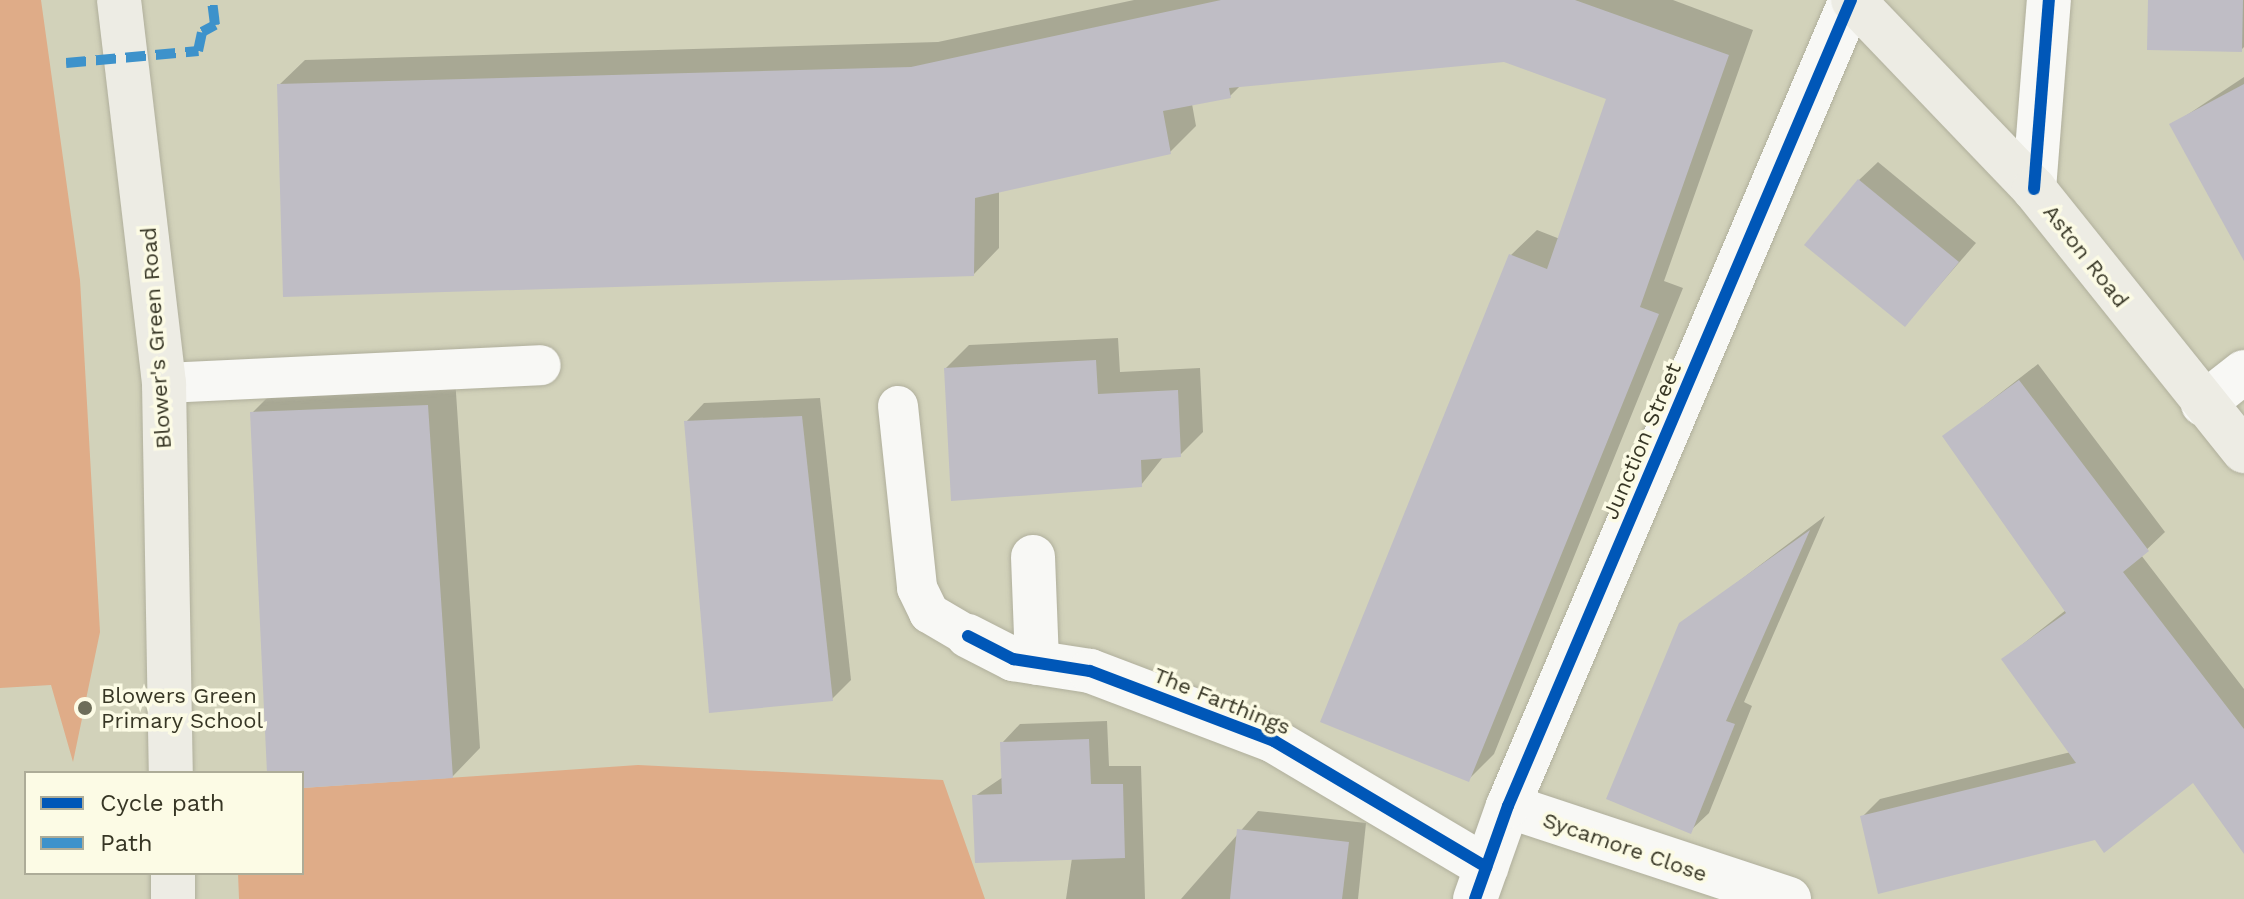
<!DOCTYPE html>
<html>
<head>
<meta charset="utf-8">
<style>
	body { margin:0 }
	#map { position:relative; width:2244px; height:899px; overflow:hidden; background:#d2d2ba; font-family:"Work Sans",sans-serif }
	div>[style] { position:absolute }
	.green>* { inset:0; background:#dfac88 }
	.shadow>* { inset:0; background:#0003 }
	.building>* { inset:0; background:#bfbdc5 }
	.roads { filter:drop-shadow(0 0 2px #b0af9c) drop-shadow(0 0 2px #b0af9c) }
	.service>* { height:40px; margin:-20px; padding:0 20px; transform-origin:20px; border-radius:20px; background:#f8f8f5 }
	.minor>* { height:44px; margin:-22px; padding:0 22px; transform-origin:22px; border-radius:22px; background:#f8f8f5 }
	.secondary>* { height:44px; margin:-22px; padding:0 22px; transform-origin:22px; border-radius:22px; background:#edece4 }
	.quiet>* { height:10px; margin-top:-5px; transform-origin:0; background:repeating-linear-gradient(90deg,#3d92cb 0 20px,transparent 0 30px) }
	.cycleway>* { height:12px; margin:-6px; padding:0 6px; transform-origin:6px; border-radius:6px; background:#0057b8 }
	.dots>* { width:22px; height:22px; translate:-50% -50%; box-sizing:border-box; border:4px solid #fcfbe5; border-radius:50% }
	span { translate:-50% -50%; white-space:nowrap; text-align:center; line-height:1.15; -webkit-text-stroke:7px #fcfbe5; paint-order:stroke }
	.street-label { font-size:22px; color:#373625 }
	.poi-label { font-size:22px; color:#373625 }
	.left { translate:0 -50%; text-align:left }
	.legend { position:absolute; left:24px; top:771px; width:280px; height:104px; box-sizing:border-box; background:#fcfbe5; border:2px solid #adac98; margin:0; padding:10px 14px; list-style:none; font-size:24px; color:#373625 }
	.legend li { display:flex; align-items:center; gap:16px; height:40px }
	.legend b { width:40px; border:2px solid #adac98 }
</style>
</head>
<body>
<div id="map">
	<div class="green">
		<i style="clip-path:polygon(0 0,41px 0,80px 280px,100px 632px,73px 762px,51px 685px,0 688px)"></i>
		<i style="clip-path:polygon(638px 765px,943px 780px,985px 899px,239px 899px,238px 873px,302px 873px,302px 788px)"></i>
	</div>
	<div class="shadow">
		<i style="clip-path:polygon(1134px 0,1673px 0,1753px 30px,1664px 281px,1683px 288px,1494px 754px,1469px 779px,1511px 255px,1537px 230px,1560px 239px,1609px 98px,1505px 60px,1241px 85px,1230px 96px,1192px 104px,1196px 126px,1170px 152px,999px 190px,999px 248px,974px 274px,279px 85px,305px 60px,938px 42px)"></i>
		<i style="clip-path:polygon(2150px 0,2244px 0,2244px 47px,2241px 50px)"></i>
		<i style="clip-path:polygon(2244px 77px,2244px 257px,2172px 125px)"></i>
		<i style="clip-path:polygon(1878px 162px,1976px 243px,1905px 325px,1859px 180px)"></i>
		<i style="clip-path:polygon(1118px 338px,1120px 372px,1200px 368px,1203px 432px,1180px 455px,1164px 456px,1141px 485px,946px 368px,969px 345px)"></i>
		<i style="clip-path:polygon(2038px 364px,2165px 532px,2141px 555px,2244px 689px,2244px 817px,2193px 780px,2096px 838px,1862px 817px,1880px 799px,2071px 752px,2004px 659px,2066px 610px,1945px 436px)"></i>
		<i style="clip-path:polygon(455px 378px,480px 748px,453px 776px,302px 786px,302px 773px,269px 773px,252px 413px,279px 386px)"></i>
		<i style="clip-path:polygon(820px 398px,851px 680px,832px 699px,686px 422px,704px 403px)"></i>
		<i style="clip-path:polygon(1825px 516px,1744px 702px,1752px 706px,1709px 813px,1690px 831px,1681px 625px)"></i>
		<i style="clip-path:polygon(1107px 721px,1109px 766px,1141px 766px,1145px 899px,1066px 899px,1072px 858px,975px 796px,1003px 777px,1002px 743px,1020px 724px)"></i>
		<i style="clip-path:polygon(1258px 811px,1366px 823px,1358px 899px,1181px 899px)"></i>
	</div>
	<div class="building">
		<i style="clip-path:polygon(1221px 0,1575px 0,1729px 55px,1640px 307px,1659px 314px,1469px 782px,1320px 722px,1509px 254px,1547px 269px,1606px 99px,1504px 62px,1229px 88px,1231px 98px,1163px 111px,1171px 154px,975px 198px,974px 276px,283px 297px,277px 84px,911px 67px)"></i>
		<i style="clip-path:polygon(2148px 0,2243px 0,2242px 52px,2147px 50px)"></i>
		<i style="clip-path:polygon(2244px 84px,2244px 261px,2169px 124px)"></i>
		<i style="clip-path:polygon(1858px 179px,1959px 262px,1905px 327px,1804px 245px)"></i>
		<i style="clip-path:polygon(1096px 360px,1098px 394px,1178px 390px,1181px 457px,1141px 460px,1142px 487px,951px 501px,944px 368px)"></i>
		<i style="clip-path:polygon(2019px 380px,2149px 551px,2123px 572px,2244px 729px,2244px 854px,2193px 783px,2104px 853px,2095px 840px,1878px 894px,1860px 816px,2076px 763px,2001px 659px,2066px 613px,1942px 436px)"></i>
		<i style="clip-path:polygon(428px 405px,453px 778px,302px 788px,302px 773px,267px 773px,250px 412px)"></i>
		<i style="clip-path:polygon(802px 416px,833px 701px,709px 713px,684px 421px)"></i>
		<i style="clip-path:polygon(1810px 530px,1726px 721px,1735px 724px,1691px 834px,1606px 799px,1679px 623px)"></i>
		<i style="clip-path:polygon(1089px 739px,1091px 784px,1123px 784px,1125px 858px,975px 863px,972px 795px,1002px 794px,1000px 742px)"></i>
		<i style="clip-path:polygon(1237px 829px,1349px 842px,1342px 899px,1230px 899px)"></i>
	</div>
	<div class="roads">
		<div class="service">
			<i style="left:164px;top:383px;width:377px;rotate:-2.7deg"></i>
			<i style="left:898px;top:406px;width:183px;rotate:84deg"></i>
			<i style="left:917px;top:588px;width:28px;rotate:64deg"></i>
			<i style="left:929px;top:613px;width:45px;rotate:30.5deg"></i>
		</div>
		<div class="minor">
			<i style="left:2034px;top:189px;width:190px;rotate:-85.5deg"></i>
			<i style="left:2203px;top:404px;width:52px;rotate:-38deg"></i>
			<i style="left:1033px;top:557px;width:106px;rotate:87.8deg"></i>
			<i style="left:968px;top:636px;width:51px;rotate:27.1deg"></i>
			<i style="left:1013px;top:659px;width:78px;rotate:8.9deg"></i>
			<i style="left:1090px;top:671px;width:197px;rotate:20.8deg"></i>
			<i style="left:1274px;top:741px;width:247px;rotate:30.7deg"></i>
			<i style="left:1508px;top:806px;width:296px;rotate:18.3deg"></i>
			<i style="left:1475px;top:899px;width:99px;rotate:-70.5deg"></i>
			<i style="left:1508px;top:806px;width:876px;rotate:-66.95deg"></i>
		</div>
		<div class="secondary">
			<i style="left:119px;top:0;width:386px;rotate:83.3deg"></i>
			<i style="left:164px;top:383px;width:390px;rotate:89deg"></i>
			<i style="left:1853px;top:0;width:262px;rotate:46.2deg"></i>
			<i style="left:2034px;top:189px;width:336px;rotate:51.3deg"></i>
			<i style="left:173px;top:873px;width:26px;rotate:90deg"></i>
		</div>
	</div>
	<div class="quiet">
		<i style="left:66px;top:63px;width:133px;rotate:-5.2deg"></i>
		<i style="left:198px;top:51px;width:19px;rotate:-78deg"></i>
		<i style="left:202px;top:32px;width:15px;rotate:-28deg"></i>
		<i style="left:215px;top:25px;width:25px;rotate:-97deg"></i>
	</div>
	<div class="cycleway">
		<i style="left:2034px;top:189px;width:190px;rotate:-85.5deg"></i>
		<i style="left:968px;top:636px;width:51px;rotate:27.1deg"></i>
		<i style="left:1013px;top:659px;width:78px;rotate:8.9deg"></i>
		<i style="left:1090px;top:671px;width:197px;rotate:20.8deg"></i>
		<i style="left:1274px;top:741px;width:247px;rotate:30.7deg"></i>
		<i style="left:1475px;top:899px;width:99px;rotate:-70.5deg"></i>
		<i style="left:1508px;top:806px;width:876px;rotate:-66.95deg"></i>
	</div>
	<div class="dots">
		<i style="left:85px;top:708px;background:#6d6d59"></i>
	</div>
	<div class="street-label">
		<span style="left:2086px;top:256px;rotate:52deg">Aston Road</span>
		<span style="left:156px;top:338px;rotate:-94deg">Blower's Green Road</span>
		<span style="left:1642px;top:441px;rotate:-67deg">Junction Street</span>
		<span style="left:1222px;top:701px;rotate:22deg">The Farthings</span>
		<span style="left:1625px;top:847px;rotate:19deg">Sycamore Close</span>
	</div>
	<div class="poi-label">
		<span class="left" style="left:101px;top:708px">Blowers Green<br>Primary School</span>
	</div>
	<ul class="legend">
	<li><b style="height:10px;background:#0057b8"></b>Cycle path</li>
	<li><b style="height:10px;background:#3d92cb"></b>Path</li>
	</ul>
</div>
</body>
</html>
